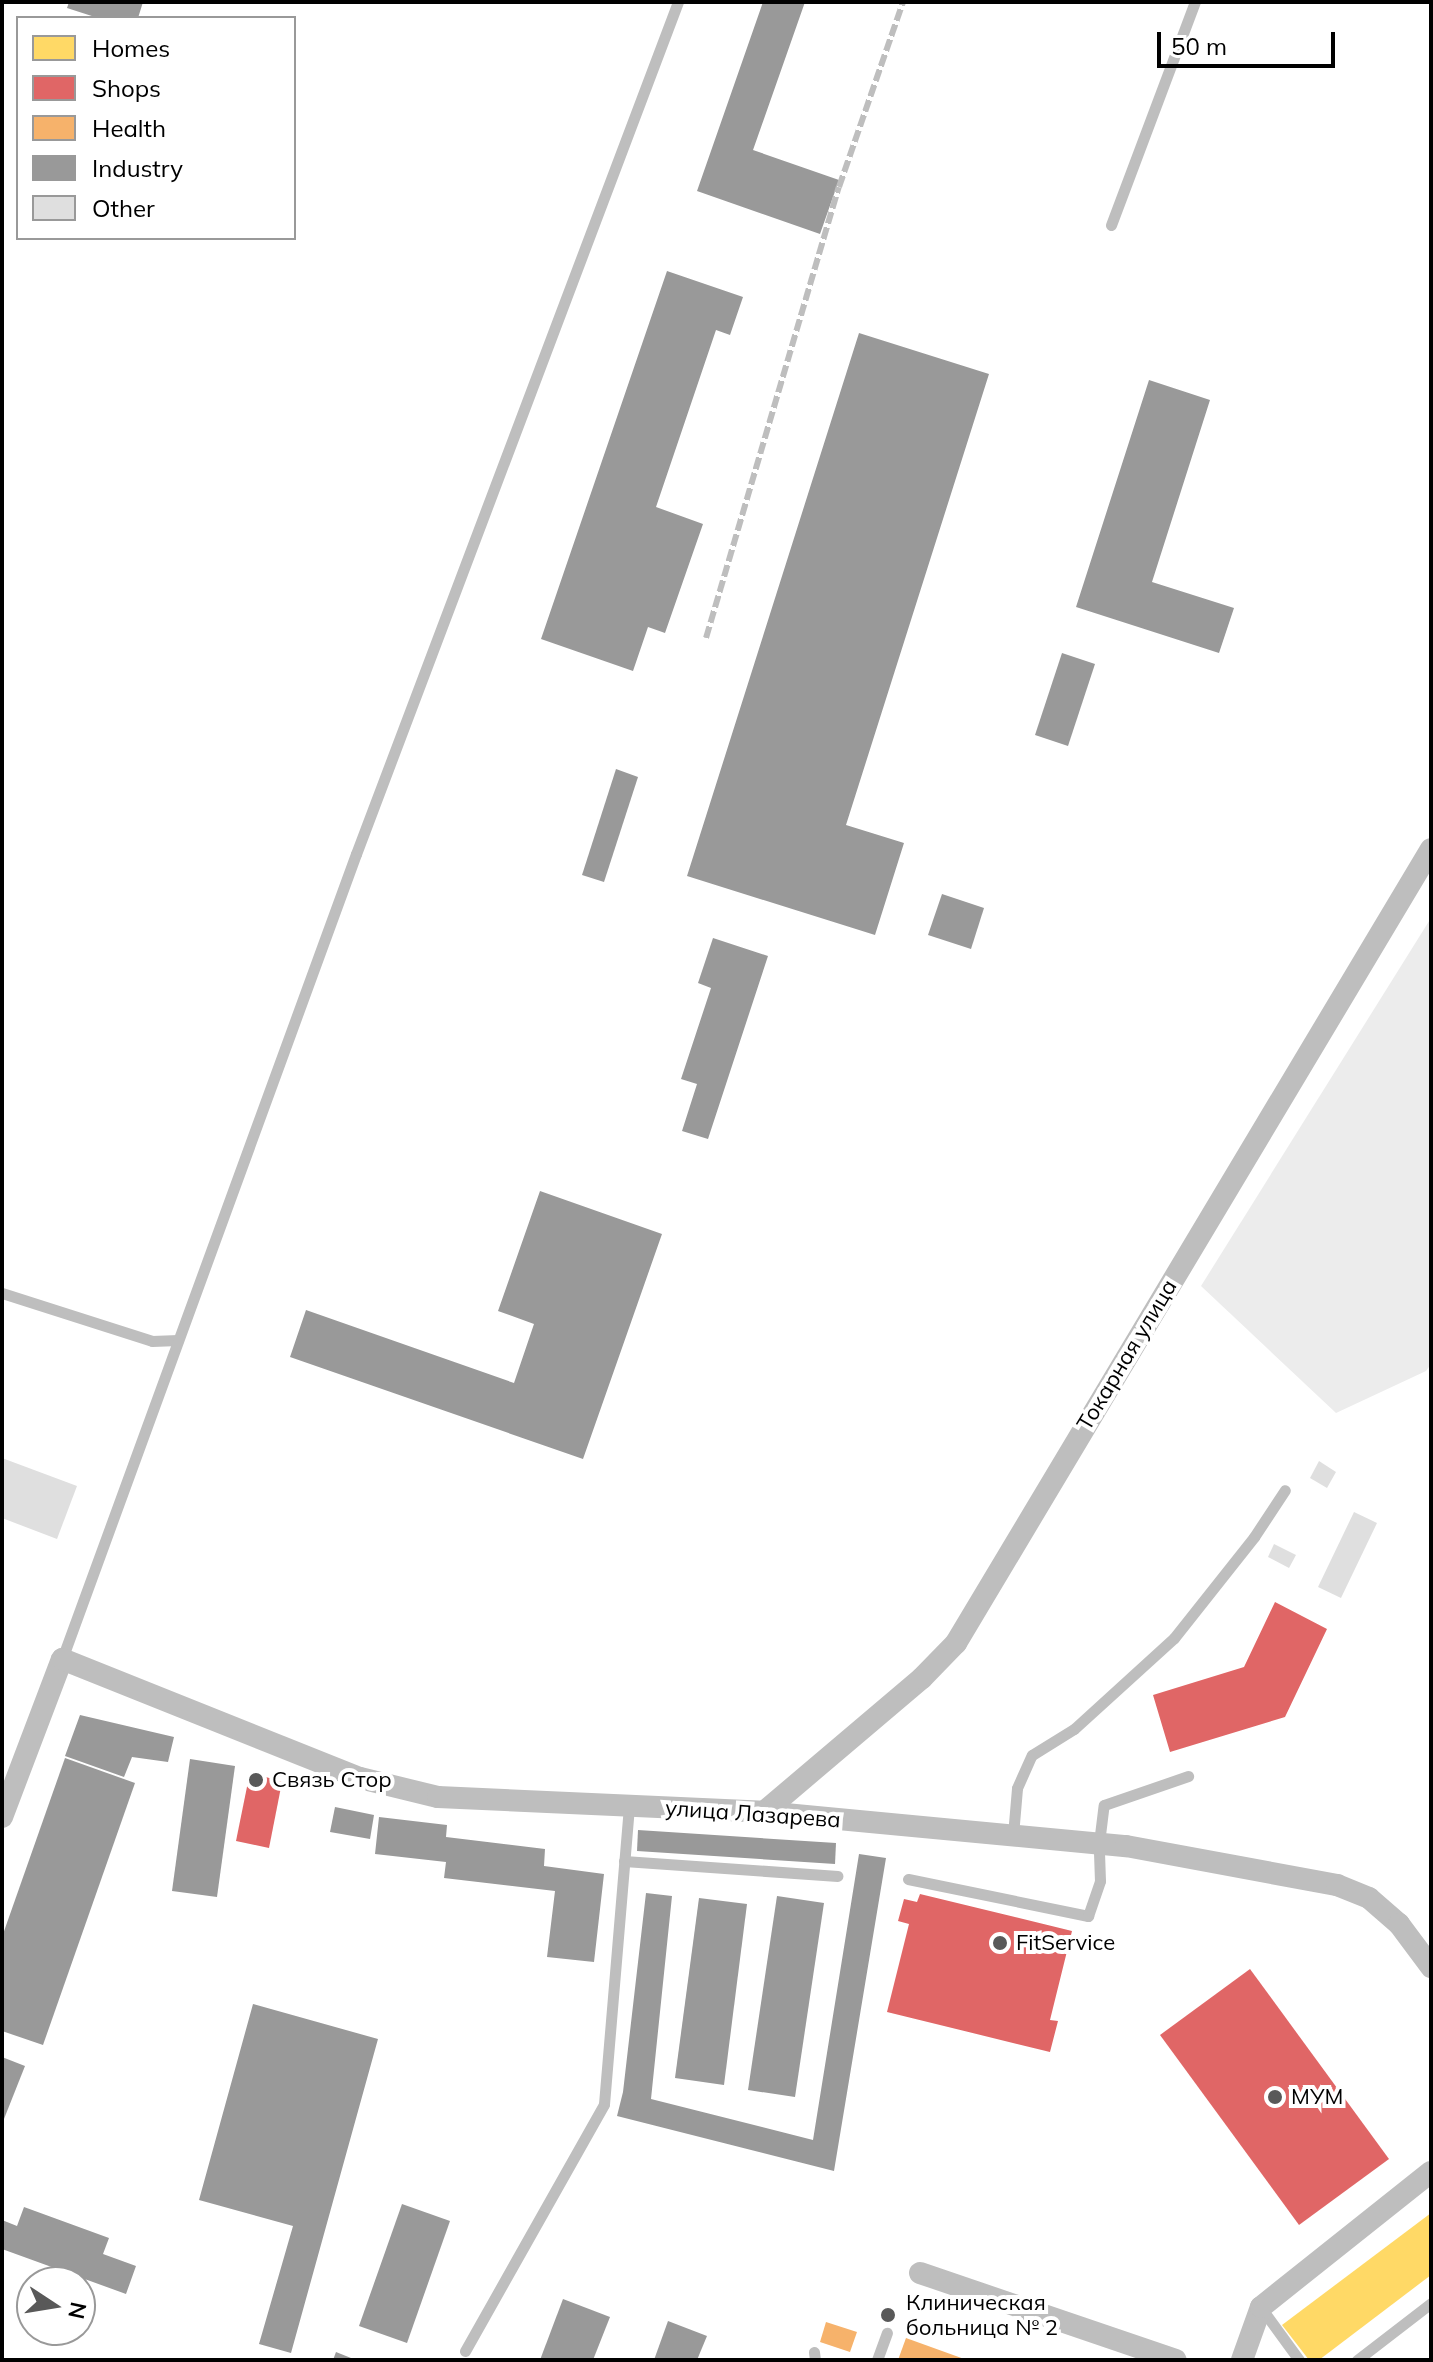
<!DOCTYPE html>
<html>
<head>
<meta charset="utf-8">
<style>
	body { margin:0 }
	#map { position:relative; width:1433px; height:2362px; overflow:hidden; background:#fff; font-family:Mulish,sans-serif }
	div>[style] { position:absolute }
	.green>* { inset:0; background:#ececec }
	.homes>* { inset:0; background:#ffd966 }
	.shops>* { inset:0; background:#e06666 }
	.health>* { inset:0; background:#f6b26b }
	.industry>* { inset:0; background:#999 }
	.building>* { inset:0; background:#dfdfdf }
	.lane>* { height:11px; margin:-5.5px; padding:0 5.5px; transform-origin:5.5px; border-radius:5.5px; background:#bebebe }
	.street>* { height:22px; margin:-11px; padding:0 11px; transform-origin:11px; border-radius:11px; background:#bebebe }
	.rail>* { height:6px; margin-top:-3px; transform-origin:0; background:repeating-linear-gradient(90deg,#bebebe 0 12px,transparent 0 16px) }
	.dots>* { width:22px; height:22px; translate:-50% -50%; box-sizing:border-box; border:4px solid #fff; border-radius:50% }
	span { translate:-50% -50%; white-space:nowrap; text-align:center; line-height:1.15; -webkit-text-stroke:8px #fff; paint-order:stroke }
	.street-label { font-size:22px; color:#000 }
	.poi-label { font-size:22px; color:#000 }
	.left { translate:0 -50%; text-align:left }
	.frame { position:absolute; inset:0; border:4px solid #000; pointer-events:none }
	.legend { position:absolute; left:16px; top:16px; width:280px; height:224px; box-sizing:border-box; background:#fff; border:2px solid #999; margin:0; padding:10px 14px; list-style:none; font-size:24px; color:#000 }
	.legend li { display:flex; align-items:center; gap:16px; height:40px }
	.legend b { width:40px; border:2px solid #999 }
	.north { position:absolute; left:16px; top:2266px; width:80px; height:80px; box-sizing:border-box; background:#fff; border:2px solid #999; border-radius:50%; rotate:102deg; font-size:22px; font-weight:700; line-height:32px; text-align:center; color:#000 }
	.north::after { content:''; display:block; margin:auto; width:28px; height:36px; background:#595959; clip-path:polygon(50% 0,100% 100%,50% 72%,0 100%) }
	.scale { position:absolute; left:1157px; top:32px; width:178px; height:36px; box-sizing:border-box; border:4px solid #000; border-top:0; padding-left:10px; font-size:24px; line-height:28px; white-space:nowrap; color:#000; -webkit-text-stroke:6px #fff; paint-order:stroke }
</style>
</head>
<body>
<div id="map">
	<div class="green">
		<i style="clip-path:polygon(1431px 918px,1431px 1364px,1426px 1371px,1336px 1413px,1201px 1286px)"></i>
	</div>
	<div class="homes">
		<i style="clip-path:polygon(1431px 2213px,1431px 2275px,1319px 2360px,1309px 2360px,1282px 2325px)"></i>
	</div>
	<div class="shops">
		<i style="clip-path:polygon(1275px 1602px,1327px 1629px,1285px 1717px,1170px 1752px,1153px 1695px,1244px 1667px)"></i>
		<i style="clip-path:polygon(250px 1772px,282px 1782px,269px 1848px,236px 1841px)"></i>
		<i style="clip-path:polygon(920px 1894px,1072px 1931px,1050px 2020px,1058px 2021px,1050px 2052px,887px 2012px,909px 1924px,898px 1921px,904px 1899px,917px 1902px)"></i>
		<i style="clip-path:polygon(1250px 1969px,1389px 2159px,1299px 2225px,1160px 2035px)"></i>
	</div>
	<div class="health">
		<i style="clip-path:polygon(826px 2322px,857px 2332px,850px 2352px,820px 2342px)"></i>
		<i style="clip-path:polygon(906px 2338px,967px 2360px,898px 2360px)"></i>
	</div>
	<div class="industry">
		<i style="clip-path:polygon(69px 2px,143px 2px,138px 18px,98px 18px,67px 8px)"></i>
		<i style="clip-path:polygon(763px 2px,805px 2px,753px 150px,839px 180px,820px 234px,697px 191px)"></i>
		<i style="clip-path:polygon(667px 271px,743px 297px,730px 335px,716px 330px,656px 507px,703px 524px,665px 633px,648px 627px,633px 671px,541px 639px)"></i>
		<i style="clip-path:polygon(859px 333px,989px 374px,846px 825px,904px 843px,875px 935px,687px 876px)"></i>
		<i style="clip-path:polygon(1149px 380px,1210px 400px,1152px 582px,1234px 608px,1219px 653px,1076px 607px)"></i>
		<i style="clip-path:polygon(1062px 653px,1095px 664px,1068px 746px,1035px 735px)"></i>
		<i style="clip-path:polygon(616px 769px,638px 777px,604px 882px,582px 875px)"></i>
		<i style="clip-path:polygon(942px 894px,984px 908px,971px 949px,928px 935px)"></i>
		<i style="clip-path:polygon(713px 938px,768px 956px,708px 1139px,682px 1131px,697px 1084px,681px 1079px,711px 988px,698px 983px)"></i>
		<i style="clip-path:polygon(540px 1191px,662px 1234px,583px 1459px,290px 1357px,306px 1310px,514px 1383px,534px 1324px,498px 1311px)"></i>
		<i style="clip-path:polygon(80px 1715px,174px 1737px,168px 1762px,132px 1757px,124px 1777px,65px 1756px)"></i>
		<i style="clip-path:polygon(65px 1758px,135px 1783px,43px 2045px,2px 2031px,2px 1937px)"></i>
		<i style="clip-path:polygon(190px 1759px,235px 1766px,217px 1897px,172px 1891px)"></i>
		<i style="clip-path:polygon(335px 1807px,374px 1815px,370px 1839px,330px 1832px)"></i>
		<i style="clip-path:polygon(379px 1817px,447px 1825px,446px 1837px,545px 1849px,544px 1866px,604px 1874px,594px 1962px,547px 1957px,555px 1891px,444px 1878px,446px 1862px,375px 1854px)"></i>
		<i style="clip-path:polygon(638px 1830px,836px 1843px,835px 1864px,637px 1851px)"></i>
		<i style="clip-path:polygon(859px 1854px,886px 1858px,834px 2171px,617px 2116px,623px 2092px,646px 1893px,672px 1896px,651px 2099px,813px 2140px)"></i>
		<i style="clip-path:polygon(777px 1896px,824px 1903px,795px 2097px,748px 2090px)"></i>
		<i style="clip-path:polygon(699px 1898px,747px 1904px,724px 2085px,675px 2078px)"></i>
		<i style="clip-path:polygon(253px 2004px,378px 2039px,291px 2353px,259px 2344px,293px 2226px,199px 2200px)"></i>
		<i style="clip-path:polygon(2px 2057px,25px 2066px,2px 2124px)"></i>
		<i style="clip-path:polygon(402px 2204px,450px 2221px,407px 2343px,359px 2326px)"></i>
		<i style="clip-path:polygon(24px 2207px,109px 2238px,103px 2254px,136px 2266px,126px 2294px,2px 2249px,2px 2220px,17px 2226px)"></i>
		<i style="clip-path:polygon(563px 2299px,610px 2317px,593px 2360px,540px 2360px)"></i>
		<i style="clip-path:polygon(668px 2321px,707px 2336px,697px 2360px,654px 2360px)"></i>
		<i style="clip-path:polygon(336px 2352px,356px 2360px,333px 2360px)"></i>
	</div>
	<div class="building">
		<i style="clip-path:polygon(2px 1458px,77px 1486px,57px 1539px,2px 1518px)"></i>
		<i style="clip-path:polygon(1319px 1461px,1336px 1472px,1327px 1488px,1310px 1478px)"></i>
		<i style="clip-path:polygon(1354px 1512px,1377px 1523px,1341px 1598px,1318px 1587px)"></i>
		<i style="clip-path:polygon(1274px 1544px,1296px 1555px,1289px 1568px,1268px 1557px)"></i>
	</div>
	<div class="lane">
		<i style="left:1111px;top:225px;width:238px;rotate:-69.4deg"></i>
		<i style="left:2px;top:1293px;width:157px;rotate:17.7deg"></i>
		<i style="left:152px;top:1341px;width:26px;rotate:-2deg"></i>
		<i style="left:62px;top:1659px;width:857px;rotate:-69.94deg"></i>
		<i style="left:356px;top:854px;width:911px;rotate:-69.3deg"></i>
		<i style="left:1013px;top:1835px;width:47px;rotate:-85.1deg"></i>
		<i style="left:1017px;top:1788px;width:36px;rotate:-66deg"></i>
		<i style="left:1032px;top:1755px;width:49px;rotate:-31.8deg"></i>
		<i style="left:1074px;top:1729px;width:135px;rotate:-42.3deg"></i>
		<i style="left:1174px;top:1638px;width:129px;rotate:-51.6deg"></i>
		<i style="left:1254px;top:1537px;width:56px;rotate:-56.6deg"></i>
		<i style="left:624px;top:1861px;width:214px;rotate:4deg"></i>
		<i style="left:908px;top:1879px;width:184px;rotate:11.6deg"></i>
		<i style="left:1088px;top:1916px;width:37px;rotate:-71deg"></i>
		<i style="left:1100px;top:1881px;width:38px;rotate:-92deg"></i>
		<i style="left:1099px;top:1843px;width:38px;rotate:-83deg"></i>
		<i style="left:1104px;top:1805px;width:89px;rotate:-19deg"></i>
		<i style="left:1262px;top:2309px;width:63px;rotate:54deg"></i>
		<i style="left:465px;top:2351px;width:283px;rotate:-60.6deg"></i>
		<i style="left:604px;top:2104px;width:299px;rotate:-85.2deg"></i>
		<i style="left:814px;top:2352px;width:8px;rotate:83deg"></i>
		<i style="left:877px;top:2360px;width:29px;rotate:-70deg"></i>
		<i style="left:1357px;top:2360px;width:93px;rotate:-37.6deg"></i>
	</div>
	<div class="street">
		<i style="left:764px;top:1812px;width:207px;rotate:-40.3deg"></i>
		<i style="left:922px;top:1678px;width:49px;rotate:-45.8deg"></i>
		<i style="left:956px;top:1643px;width:925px;rotate:-59.11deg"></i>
		<i style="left:2px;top:1817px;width:169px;rotate:-69.2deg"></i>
		<i style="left:62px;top:1659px;width:321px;rotate:21.8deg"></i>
		<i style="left:360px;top:1778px;width:80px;rotate:13.7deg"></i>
		<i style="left:438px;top:1797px;width:326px;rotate:2.6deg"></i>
		<i style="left:764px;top:1812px;width:364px;rotate:5.4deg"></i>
		<i style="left:1126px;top:1846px;width:215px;rotate:10.5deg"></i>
		<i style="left:1337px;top:1885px;width:35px;rotate:22deg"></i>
		<i style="left:1369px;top:1898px;width:40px;rotate:41deg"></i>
		<i style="left:1399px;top:1924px;width:54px;rotate:53.3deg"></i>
		<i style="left:920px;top:2273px;width:270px;rotate:18.8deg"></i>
		<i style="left:1242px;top:2360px;width:56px;rotate:-70.3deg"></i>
		<i style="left:1261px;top:2307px;width:217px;rotate:-38.5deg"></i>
	</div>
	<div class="rail">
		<i style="left:706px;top:638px;width:470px;rotate:-73.6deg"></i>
		<i style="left:839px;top:187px;width:196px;rotate:-70.9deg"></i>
	</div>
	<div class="dots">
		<i style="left:256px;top:1780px;background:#595959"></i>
		<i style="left:1000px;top:1943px;background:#595959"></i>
		<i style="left:1275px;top:2097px;background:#595959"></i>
		<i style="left:888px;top:2315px;background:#595959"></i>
	</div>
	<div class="street-label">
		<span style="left:1127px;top:1355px;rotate:-59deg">Токарная улица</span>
		<span style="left:753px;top:1814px;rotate:4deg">улица Лазарева</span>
	</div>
	<div class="poi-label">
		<span class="left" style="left:272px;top:1780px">Связь Стор</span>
		<span class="left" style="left:1016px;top:1943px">FitService</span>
		<span class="left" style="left:1291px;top:2097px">МУМ</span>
		<span class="left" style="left:906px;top:2315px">Клиническая<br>больница № 2</span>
	</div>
	<div class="frame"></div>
	<ul class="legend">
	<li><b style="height:22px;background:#ffd966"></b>Homes</li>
	<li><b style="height:22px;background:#e06666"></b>Shops</li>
	<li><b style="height:22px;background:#f6b26b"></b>Health</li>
	<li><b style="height:22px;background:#999"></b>Industry</li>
	<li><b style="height:22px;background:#dfdfdf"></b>Other</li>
	</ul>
	<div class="north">N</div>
	<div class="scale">50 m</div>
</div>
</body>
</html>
